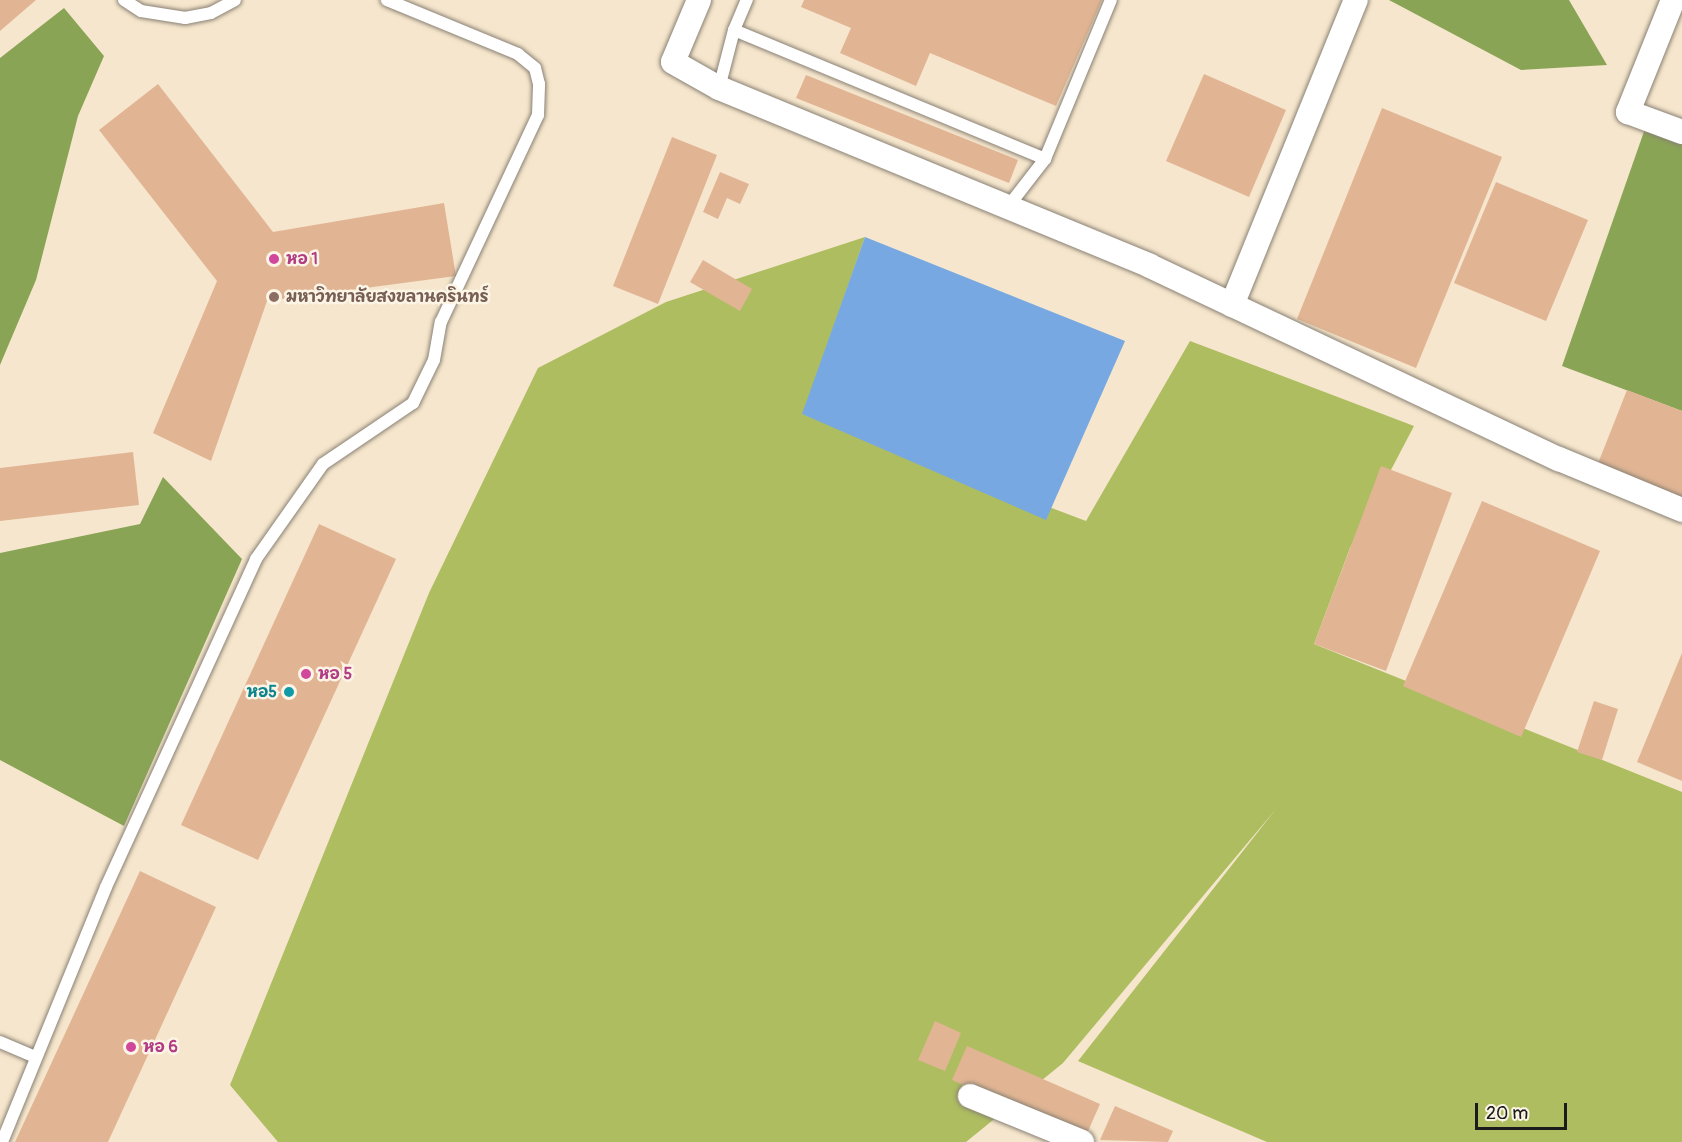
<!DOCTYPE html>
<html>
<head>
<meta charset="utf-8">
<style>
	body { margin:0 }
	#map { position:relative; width:1682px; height:1142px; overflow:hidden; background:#f6e6cd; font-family:Pangolin,"Playpen Sans Thai",sans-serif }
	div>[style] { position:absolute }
	.green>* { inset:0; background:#adbd60 }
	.forest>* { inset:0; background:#8aa456 }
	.water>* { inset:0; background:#77a8e2 }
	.building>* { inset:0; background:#e1b594 }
	.roads { filter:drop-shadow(0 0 2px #898174) drop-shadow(0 0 2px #898174) }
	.lane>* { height:12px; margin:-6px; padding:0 6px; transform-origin:6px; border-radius:6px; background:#fff }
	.street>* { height:24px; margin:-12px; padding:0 12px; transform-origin:12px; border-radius:12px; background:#fff }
	.dots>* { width:16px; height:16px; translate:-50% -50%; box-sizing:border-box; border:3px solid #fcf5e5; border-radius:50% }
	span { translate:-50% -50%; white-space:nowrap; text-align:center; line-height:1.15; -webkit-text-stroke:5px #fcf5e5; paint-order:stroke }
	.hotel-label { font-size:16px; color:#b23c85; font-weight:700 }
	.left { translate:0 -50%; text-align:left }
	.education-label { font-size:16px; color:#785e54; font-weight:700 }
	.culture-label { font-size:16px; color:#0d838f; font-weight:700 }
	.right { translate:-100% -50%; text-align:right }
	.scale { position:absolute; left:1475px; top:1103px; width:92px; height:27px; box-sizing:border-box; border:3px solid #1c1c1c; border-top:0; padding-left:8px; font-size:18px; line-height:21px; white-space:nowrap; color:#1c1c1c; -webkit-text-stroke:4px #fcf5e5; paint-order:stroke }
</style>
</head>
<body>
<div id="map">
	<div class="green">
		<i style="clip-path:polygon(865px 237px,803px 414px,1086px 521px,1190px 341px,1414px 426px,1350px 548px,1314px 644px,1682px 792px,1682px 1142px,1267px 1142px,1078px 1061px,1276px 809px,1063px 1063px,966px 1142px,278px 1142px,230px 1085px,429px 593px,538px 368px,666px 302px)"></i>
	</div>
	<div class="forest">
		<i style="clip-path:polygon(1389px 0,1569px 0,1607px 65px,1521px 70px)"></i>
		<i style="clip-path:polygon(64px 8px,104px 56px,78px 116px,36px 280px,0 365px,0 58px)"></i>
		<i style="clip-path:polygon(1648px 120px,1682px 124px,1682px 411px,1562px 366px)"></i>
		<i style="clip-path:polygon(163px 477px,242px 559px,124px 826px,0 760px,0 553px,140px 524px)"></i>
	</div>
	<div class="water">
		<i style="clip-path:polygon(865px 237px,1125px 341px,1046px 520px,802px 414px)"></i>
	</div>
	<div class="building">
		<i style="clip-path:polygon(0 0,36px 0,0 31px)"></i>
		<i style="clip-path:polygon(804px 0,1102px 0,1056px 106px,930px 53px,916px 86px,840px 53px,851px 28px,801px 7px)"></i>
		<i style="clip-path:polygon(1204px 74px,1286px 110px,1249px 197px,1166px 161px)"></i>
		<i style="clip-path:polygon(806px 75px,1018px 160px,1009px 183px,796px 98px)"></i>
		<i style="clip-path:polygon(158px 84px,273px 232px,444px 203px,456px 276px,267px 301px,211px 461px,153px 433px,217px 281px,99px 130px)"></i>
		<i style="clip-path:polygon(1382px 108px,1502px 157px,1416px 368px,1297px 319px)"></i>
		<i style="clip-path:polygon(672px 137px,717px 155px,658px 304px,613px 286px)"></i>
		<i style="clip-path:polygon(720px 172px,749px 184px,740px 204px,727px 198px,718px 219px,703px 212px)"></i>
		<i style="clip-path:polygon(1496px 182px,1588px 220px,1546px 321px,1454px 283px)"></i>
		<i style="clip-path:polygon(703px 260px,752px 289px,740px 311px,690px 282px)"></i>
		<i style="clip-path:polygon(1627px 390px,1682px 411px,1682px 499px,1597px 466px)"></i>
		<i style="clip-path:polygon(133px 452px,139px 505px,0 521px,0 468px)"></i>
		<i style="clip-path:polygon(1381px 466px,1452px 493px,1386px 671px,1314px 644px)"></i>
		<i style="clip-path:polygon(1482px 501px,1600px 551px,1521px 737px,1403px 686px)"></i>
		<i style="clip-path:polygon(319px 524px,396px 559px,258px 860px,181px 825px)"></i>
		<i style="clip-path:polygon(1682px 653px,1682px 781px,1637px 762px)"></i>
		<i style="clip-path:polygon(1594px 701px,1618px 709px,1602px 760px,1577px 752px)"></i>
		<i style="clip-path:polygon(140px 871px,216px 907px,108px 1142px,15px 1142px)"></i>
		<i style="clip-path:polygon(935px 1021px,961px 1033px,945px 1071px,918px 1060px)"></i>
		<i style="clip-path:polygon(967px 1046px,1100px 1104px,1085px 1138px,952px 1080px)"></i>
		<i style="clip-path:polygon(1115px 1106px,1173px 1131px,1168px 1142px,1100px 1140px)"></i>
	</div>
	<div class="roads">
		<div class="lane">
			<i style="left:124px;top:0;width:20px;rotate:33deg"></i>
			<i style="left:141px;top:11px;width:45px;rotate:9deg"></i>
			<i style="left:185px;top:18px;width:26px;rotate:-11deg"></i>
			<i style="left:211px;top:13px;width:27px;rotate:-28deg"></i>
			<i style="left:734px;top:30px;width:337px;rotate:22.5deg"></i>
			<i style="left:719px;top:88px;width:60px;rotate:-75.5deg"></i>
			<i style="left:734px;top:30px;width:33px;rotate:-67deg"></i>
			<i style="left:1007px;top:208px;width:62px;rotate:-52.2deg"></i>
			<i style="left:1045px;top:159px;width:172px;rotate:-67.5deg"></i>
			<i style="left:0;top:1042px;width:39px;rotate:23deg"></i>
			<i style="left:2px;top:1142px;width:275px;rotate:-67.8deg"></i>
			<i style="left:106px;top:887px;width:361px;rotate:-65.4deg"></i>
			<i style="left:256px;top:559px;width:116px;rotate:-54.8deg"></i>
			<i style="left:323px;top:464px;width:109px;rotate:-34.1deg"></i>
			<i style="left:413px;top:403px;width:48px;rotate:-64deg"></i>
			<i style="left:434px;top:360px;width:39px;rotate:-80deg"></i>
			<i style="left:441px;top:322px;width:229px;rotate:-64.9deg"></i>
			<i style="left:538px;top:115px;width:31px;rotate:-88deg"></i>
			<i style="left:539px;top:84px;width:16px;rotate:-104deg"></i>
			<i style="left:535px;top:68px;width:22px;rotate:-141deg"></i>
			<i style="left:518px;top:54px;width:142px;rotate:-157.6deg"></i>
		</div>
		<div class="street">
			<i style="left:699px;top:0;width:67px;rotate:112.8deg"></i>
			<i style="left:673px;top:62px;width:53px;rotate:29.5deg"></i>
			<i style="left:719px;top:88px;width:466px;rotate:22.4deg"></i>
			<i style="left:1150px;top:266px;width:452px;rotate:25.3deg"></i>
			<i style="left:1559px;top:459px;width:133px;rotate:22.5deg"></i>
			<i style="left:1673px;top:0;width:121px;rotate:111.9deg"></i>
			<i style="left:1628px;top:112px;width:58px;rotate:20.3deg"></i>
			<i style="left:1232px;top:305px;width:329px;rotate:-67.9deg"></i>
			<i style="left:970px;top:1096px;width:121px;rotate:22.3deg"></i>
		</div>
	</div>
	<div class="dots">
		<i style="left:274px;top:259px;background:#d1479c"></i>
		<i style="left:274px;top:297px;background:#8d6e63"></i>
		<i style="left:306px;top:674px;background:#d1479c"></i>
		<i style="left:289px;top:692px;background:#0f9aa8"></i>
		<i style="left:131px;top:1047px;background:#d1479c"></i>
	</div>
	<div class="hotel-label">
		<span class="left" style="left:286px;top:259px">หอ 1</span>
		<span class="left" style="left:318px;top:674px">หอ 5</span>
		<span class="left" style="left:143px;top:1047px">หอ 6</span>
	</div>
	<div class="education-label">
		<span class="left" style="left:286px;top:297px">มหาวิทยาลัยสงขลานครินทร์</span>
	</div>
	<div class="culture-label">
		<span class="right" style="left:277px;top:692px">หอ5</span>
	</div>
	<div class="scale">20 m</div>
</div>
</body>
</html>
